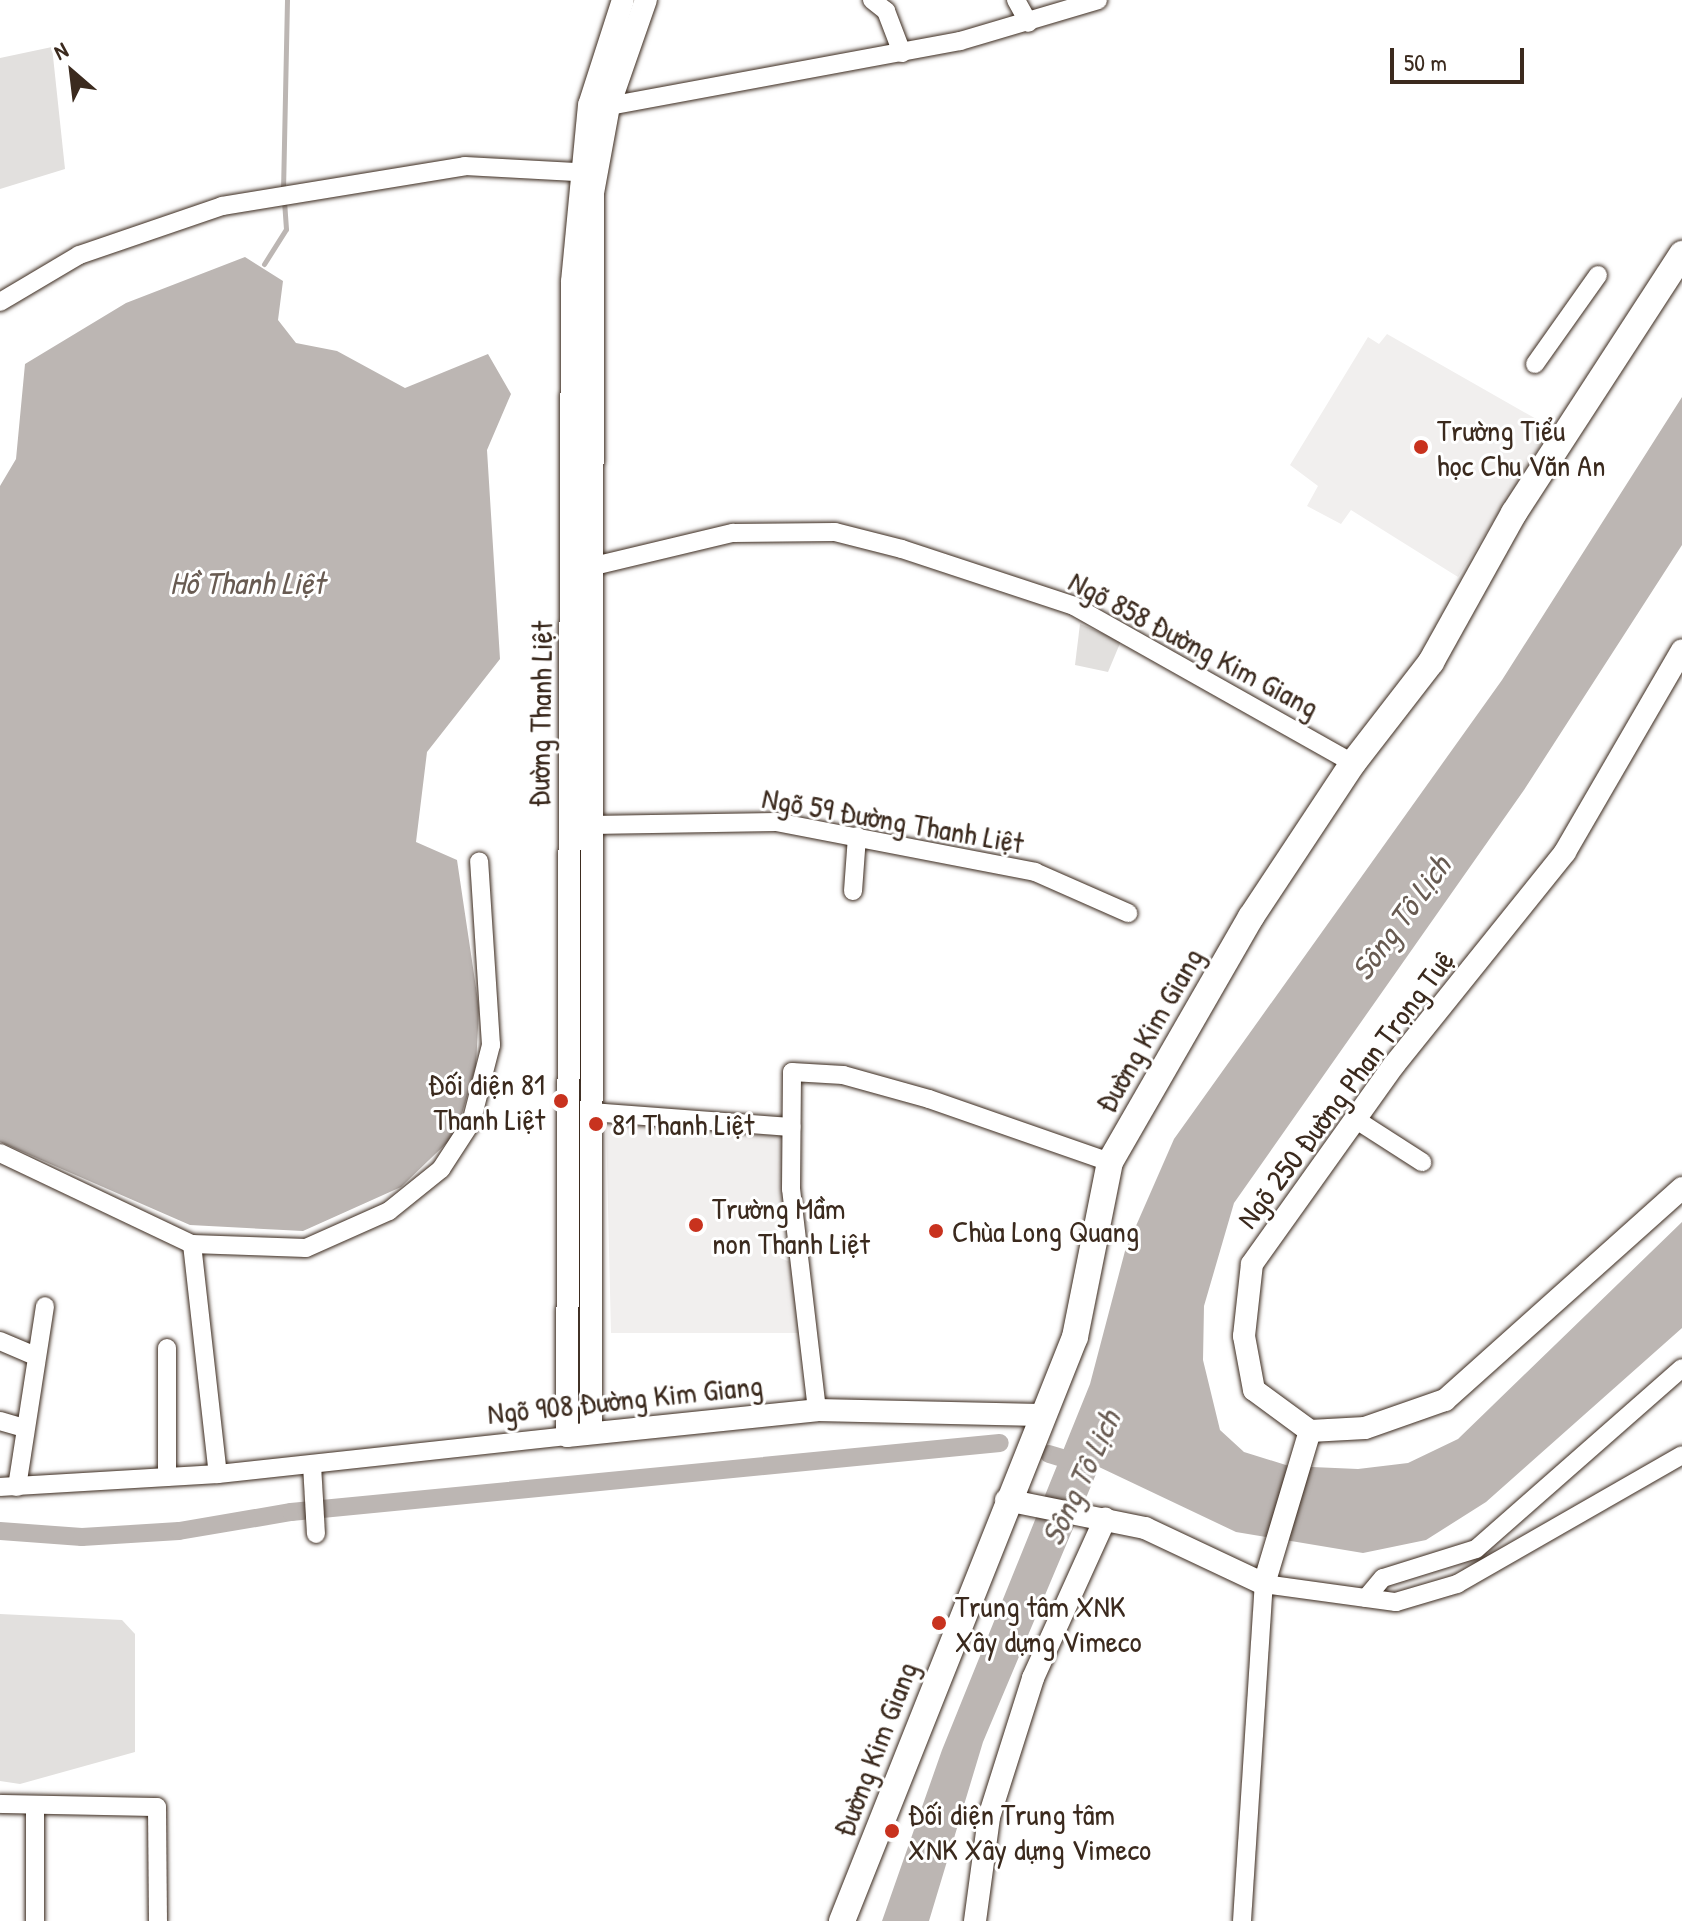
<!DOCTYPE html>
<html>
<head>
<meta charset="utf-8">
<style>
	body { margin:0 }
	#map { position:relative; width:1682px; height:1921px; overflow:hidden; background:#fff; font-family:"Patrick Hand",sans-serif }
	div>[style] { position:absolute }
	.built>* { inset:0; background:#f1efee }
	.green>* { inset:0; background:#e2e0de }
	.water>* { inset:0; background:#bcb6b3 }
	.stream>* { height:5px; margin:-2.5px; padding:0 2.5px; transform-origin:2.5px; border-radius:2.5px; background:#bcb6b3 }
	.canal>* { height:18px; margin:-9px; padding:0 9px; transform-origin:9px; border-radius:9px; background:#bcb6b3 }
	.roads { filter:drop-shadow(0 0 2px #3b2a1e) drop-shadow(0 0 2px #3b2a1e) }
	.minor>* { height:18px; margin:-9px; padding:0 9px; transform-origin:9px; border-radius:9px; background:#fff }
	.tertiary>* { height:22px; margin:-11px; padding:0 11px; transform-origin:11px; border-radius:11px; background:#fff }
	.secondary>* { height:26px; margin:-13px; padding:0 13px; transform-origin:13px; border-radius:13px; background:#fff }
	.dots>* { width:22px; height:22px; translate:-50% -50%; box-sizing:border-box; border:4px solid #fff; border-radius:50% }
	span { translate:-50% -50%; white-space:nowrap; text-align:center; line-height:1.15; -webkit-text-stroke:6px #fff; paint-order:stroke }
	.poi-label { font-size:30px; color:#3b2a1e }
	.left { translate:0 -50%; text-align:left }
	.right { translate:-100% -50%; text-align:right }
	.street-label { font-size:30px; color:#3b2a1e }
	.water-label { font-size:32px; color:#685b52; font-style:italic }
	.north { position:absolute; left:32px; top:32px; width:80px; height:80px; -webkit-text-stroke:6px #fff; paint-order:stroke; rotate:332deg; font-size:22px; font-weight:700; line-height:32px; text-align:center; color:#3b2a1e }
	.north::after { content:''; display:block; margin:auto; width:28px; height:36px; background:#3b2a1e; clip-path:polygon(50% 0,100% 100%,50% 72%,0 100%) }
	.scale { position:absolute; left:1390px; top:48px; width:134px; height:36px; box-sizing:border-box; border:4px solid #3b2a1e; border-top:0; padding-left:10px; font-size:24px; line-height:28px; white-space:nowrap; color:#3b2a1e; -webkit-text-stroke:6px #fff; paint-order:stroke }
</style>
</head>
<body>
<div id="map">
	<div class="built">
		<i style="clip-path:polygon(1387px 334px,1552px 428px,1458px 577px,1351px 510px,1341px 524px,1307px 506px,1318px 486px,1290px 465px,1368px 337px,1379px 344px)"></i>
		<i style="clip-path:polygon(606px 1122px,782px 1136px,788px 1222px,778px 1229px,780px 1258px,793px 1263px,800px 1333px,611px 1333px)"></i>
	</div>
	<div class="green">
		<i style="clip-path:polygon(52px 47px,65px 169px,0 189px,0 58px)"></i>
		<i style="clip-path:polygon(1080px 624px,1121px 641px,1108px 672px,1075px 665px)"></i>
		<i style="clip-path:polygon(0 1614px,122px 1620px,135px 1634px,135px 1752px,20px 1784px,0 1781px)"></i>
	</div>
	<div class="water">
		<i style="clip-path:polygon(245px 257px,283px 281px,278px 320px,296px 343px,337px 351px,405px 388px,488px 354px,511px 394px,487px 450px,500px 659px,427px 752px,416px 842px,457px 860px,479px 1008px,476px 1066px,456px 1134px,401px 1187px,303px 1231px,190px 1225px,0 1142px,0 486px,16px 459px,25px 364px,126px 303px)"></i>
		<i style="clip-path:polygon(1682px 397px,1682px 545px,1524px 790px,1234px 1203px,1204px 1306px,1203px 1360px,1220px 1430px,1244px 1452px,1289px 1466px,1358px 1469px,1408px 1463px,1458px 1439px,1682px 1222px,1682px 1328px,1486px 1502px,1426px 1540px,1363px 1553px,1236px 1532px,1099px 1467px,983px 1742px,929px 1921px,882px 1921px,942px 1750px,1090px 1384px,1125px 1251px,1174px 1139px,1502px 680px)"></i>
	</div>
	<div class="stream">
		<i style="left:283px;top:191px;width:191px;rotate:-88.8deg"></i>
		<i style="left:264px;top:264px;width:41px;rotate:-57.8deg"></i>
		<i style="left:286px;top:229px;width:28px;rotate:-94deg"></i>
	</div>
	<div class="canal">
		<i style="left:1049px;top:1454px;width:34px;rotate:17deg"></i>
		<i style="left:0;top:1531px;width:82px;rotate:4.2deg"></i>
		<i style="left:82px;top:1537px;width:97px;rotate:-3.5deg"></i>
		<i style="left:179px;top:1531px;width:114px;rotate:-9.6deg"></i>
		<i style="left:291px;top:1512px;width:712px;rotate:-5.56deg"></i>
	</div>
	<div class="roads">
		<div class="minor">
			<i style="left:872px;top:0;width:18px;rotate:38deg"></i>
			<i style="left:886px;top:11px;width:45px;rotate:69.1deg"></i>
			<i style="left:1016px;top:0;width:26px;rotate:61deg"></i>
			<i style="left:609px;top:106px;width:357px;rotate:-10.5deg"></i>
			<i style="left:960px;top:41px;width:144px;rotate:-16.5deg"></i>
			<i style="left:0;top:302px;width:92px;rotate:-30.7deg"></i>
			<i style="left:79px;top:255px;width:151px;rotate:-18.9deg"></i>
			<i style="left:222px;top:206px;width:246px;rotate:-9.3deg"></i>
			<i style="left:465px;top:166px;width:129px;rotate:3.1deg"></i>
			<i style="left:1535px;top:364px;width:109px;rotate:-54.7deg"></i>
			<i style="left:594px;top:566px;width:143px;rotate:-13.4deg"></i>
			<i style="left:733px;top:533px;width:102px;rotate:-0.6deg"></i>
			<i style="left:835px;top:532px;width:69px;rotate:14.2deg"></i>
			<i style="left:902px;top:549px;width:181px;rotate:18.3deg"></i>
			<i style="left:1074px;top:606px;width:320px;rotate:29.4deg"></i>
			<i style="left:591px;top:825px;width:185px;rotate:-0.9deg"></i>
			<i style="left:776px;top:822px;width:264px;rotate:10.9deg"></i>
			<i style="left:1035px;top:872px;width:102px;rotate:23.8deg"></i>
			<i style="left:853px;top:891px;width:55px;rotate:-85.8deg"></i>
			<i style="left:590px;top:1112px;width:202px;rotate:4.3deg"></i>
			<i style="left:1355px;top:1119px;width:80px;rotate:32.7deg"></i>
			<i style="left:0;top:1153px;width:212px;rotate:25.4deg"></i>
			<i style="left:192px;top:1244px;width:114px;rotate:2deg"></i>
			<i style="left:306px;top:1248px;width:91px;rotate:-24deg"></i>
			<i style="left:389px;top:1211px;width:67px;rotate:-38.9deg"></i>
			<i style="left:441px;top:1169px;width:55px;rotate:-56.9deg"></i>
			<i style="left:471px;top:1123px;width:81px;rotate:-75.6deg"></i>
			<i style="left:491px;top:1045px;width:184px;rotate:-93.7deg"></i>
			<i style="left:192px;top:1244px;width:231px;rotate:83.6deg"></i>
			<i style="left:0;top:1341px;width:38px;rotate:23deg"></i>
			<i style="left:817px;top:1410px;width:223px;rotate:-96.7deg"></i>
			<i style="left:791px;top:1189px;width:117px;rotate:-89.5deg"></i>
			<i style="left:792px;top:1072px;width:51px;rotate:3.4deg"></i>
			<i style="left:843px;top:1075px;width:89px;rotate:15.6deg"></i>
			<i style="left:929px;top:1099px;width:192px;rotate:19.2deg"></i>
			<i style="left:0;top:1421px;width:22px;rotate:16deg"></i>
			<i style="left:312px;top:1465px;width:69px;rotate:86.7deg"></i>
			<i style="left:167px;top:1477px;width:129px;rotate:-90deg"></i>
			<i style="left:0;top:1487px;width:218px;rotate:-3.4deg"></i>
			<i style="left:218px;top:1474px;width:351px;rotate:-6.2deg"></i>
			<i style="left:17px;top:1487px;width:183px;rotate:-81.2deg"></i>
			<i style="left:1366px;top:1598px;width:26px;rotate:-50deg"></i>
			<i style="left:1383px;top:1578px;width:97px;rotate:-17.3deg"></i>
			<i style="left:1476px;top:1549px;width:274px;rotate:-41.3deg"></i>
			<i style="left:0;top:1804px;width:157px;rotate:1.1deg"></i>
			<i style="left:157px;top:1807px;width:114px;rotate:89.5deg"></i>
			<i style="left:35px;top:1921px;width:116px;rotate:-90deg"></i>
			<i style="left:1242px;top:1921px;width:338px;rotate:-86.3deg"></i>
			<i style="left:1264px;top:1584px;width:133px;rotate:7.8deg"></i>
			<i style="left:1396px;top:1602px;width:64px;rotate:-16.4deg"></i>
			<i style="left:1457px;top:1584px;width:259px;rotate:-29.8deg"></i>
		</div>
		<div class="tertiary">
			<i style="left:623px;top:0;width:110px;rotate:107.9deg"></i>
			<i style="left:589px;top:105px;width:178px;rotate:95.5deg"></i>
			<i style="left:572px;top:282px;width:1154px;rotate:90.25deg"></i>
			<i style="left:567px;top:1436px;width:251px;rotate:-5.9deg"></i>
			<i style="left:817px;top:1410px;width:223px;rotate:1.3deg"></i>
			<i style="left:1310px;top:1431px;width:69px;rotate:-143.8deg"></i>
			<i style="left:1254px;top:1390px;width:55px;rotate:-100.5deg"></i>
			<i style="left:1244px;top:1336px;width:72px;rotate:-83.7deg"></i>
			<i style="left:1252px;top:1264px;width:244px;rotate:-54.5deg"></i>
			<i style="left:1394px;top:1065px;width:273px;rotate:-51.2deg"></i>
			<i style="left:1565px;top:852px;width:233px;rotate:-59.9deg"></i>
			<i style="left:1310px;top:1431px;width:55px;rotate:-3.1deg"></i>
			<i style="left:1365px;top:1428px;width:85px;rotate:-19.3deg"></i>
			<i style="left:1445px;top:1400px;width:318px;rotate:-41.8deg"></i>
			<i style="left:591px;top:1433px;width:1240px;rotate:-89.91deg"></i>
			<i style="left:593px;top:193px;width:88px;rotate:-79.6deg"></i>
			<i style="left:609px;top:106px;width:112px;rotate:-70.8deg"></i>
			<i style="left:1006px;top:1500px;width:142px;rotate:11.4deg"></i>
			<i style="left:1145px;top:1528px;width:132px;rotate:25.2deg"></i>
			<i style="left:1264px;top:1584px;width:160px;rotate:-73.3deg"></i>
			<i style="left:975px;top:1921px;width:105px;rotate:-82.3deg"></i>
			<i style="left:989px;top:1817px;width:146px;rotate:-72.4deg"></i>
			<i style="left:1033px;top:1678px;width:175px;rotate:-65.6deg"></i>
		</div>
		<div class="secondary">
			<i style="left:842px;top:1921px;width:629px;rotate:-68.25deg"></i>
			<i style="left:1075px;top:1337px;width:178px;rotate:-78.7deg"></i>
			<i style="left:1110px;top:1162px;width:283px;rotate:-60.1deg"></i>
			<i style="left:1251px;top:917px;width:185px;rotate:-56.5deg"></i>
			<i style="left:1353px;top:763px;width:128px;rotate:-52.3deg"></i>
			<i style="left:1431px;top:662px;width:171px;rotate:-60.9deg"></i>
			<i style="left:1514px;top:513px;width:309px;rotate:-57deg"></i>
		</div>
	</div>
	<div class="dots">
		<i style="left:1421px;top:447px;background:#c8321e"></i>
		<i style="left:561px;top:1101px;background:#c8321e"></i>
		<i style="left:596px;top:1124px;background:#c8321e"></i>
		<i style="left:696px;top:1225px;background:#c8321e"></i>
		<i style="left:936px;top:1231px;background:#c8321e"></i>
		<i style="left:939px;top:1623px;background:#c8321e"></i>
		<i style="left:892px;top:1831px;background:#c8321e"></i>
	</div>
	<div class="poi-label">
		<span class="left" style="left:1437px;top:447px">Trường Tiểu<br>học Chu Văn An</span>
		<span class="right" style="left:545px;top:1101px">Đối diện 81<br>Thanh Liệt</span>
		<span class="left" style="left:612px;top:1124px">81 Thanh Liệt</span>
		<span class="left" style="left:712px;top:1225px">Trường Mầm<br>non Thanh Liệt</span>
		<span class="left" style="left:952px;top:1231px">Chùa Long Quang</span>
		<span class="left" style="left:955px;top:1623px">Trung tâm XNK<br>Xây dựng Vimeco</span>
		<span class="left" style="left:908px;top:1831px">Đối diện Trung tâm<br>XNK Xây dựng Vimeco</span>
	</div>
	<div class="street-label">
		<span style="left:1194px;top:644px;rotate:28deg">Ngõ 858 Đường Kim Giang</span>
		<span style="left:540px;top:714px;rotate:-89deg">Đường Thanh Liệt</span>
		<span style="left:893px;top:820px;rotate:10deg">Ngõ 59 Đường Thanh Liệt</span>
		<span style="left:1149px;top:1030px;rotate:-60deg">Đường Kim Giang</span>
		<span style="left:1345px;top:1089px;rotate:-53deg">Ngõ 250 Đường Phan Trọng Tuệ</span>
		<span style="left:625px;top:1399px;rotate:-6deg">Ngõ 908 Đường Kim Giang</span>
		<span style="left:875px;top:1749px;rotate:-69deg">Đường Kim Giang</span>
	</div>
	<div class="water-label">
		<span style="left:247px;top:583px">Hồ Thanh Liệt</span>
		<span style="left:1401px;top:918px;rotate:-54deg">Sông Tô Lịch</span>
		<span style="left:1081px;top:1478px;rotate:-65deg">Sông Tô Lịch</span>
	</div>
	<div class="north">N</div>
	<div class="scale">50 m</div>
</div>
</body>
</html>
